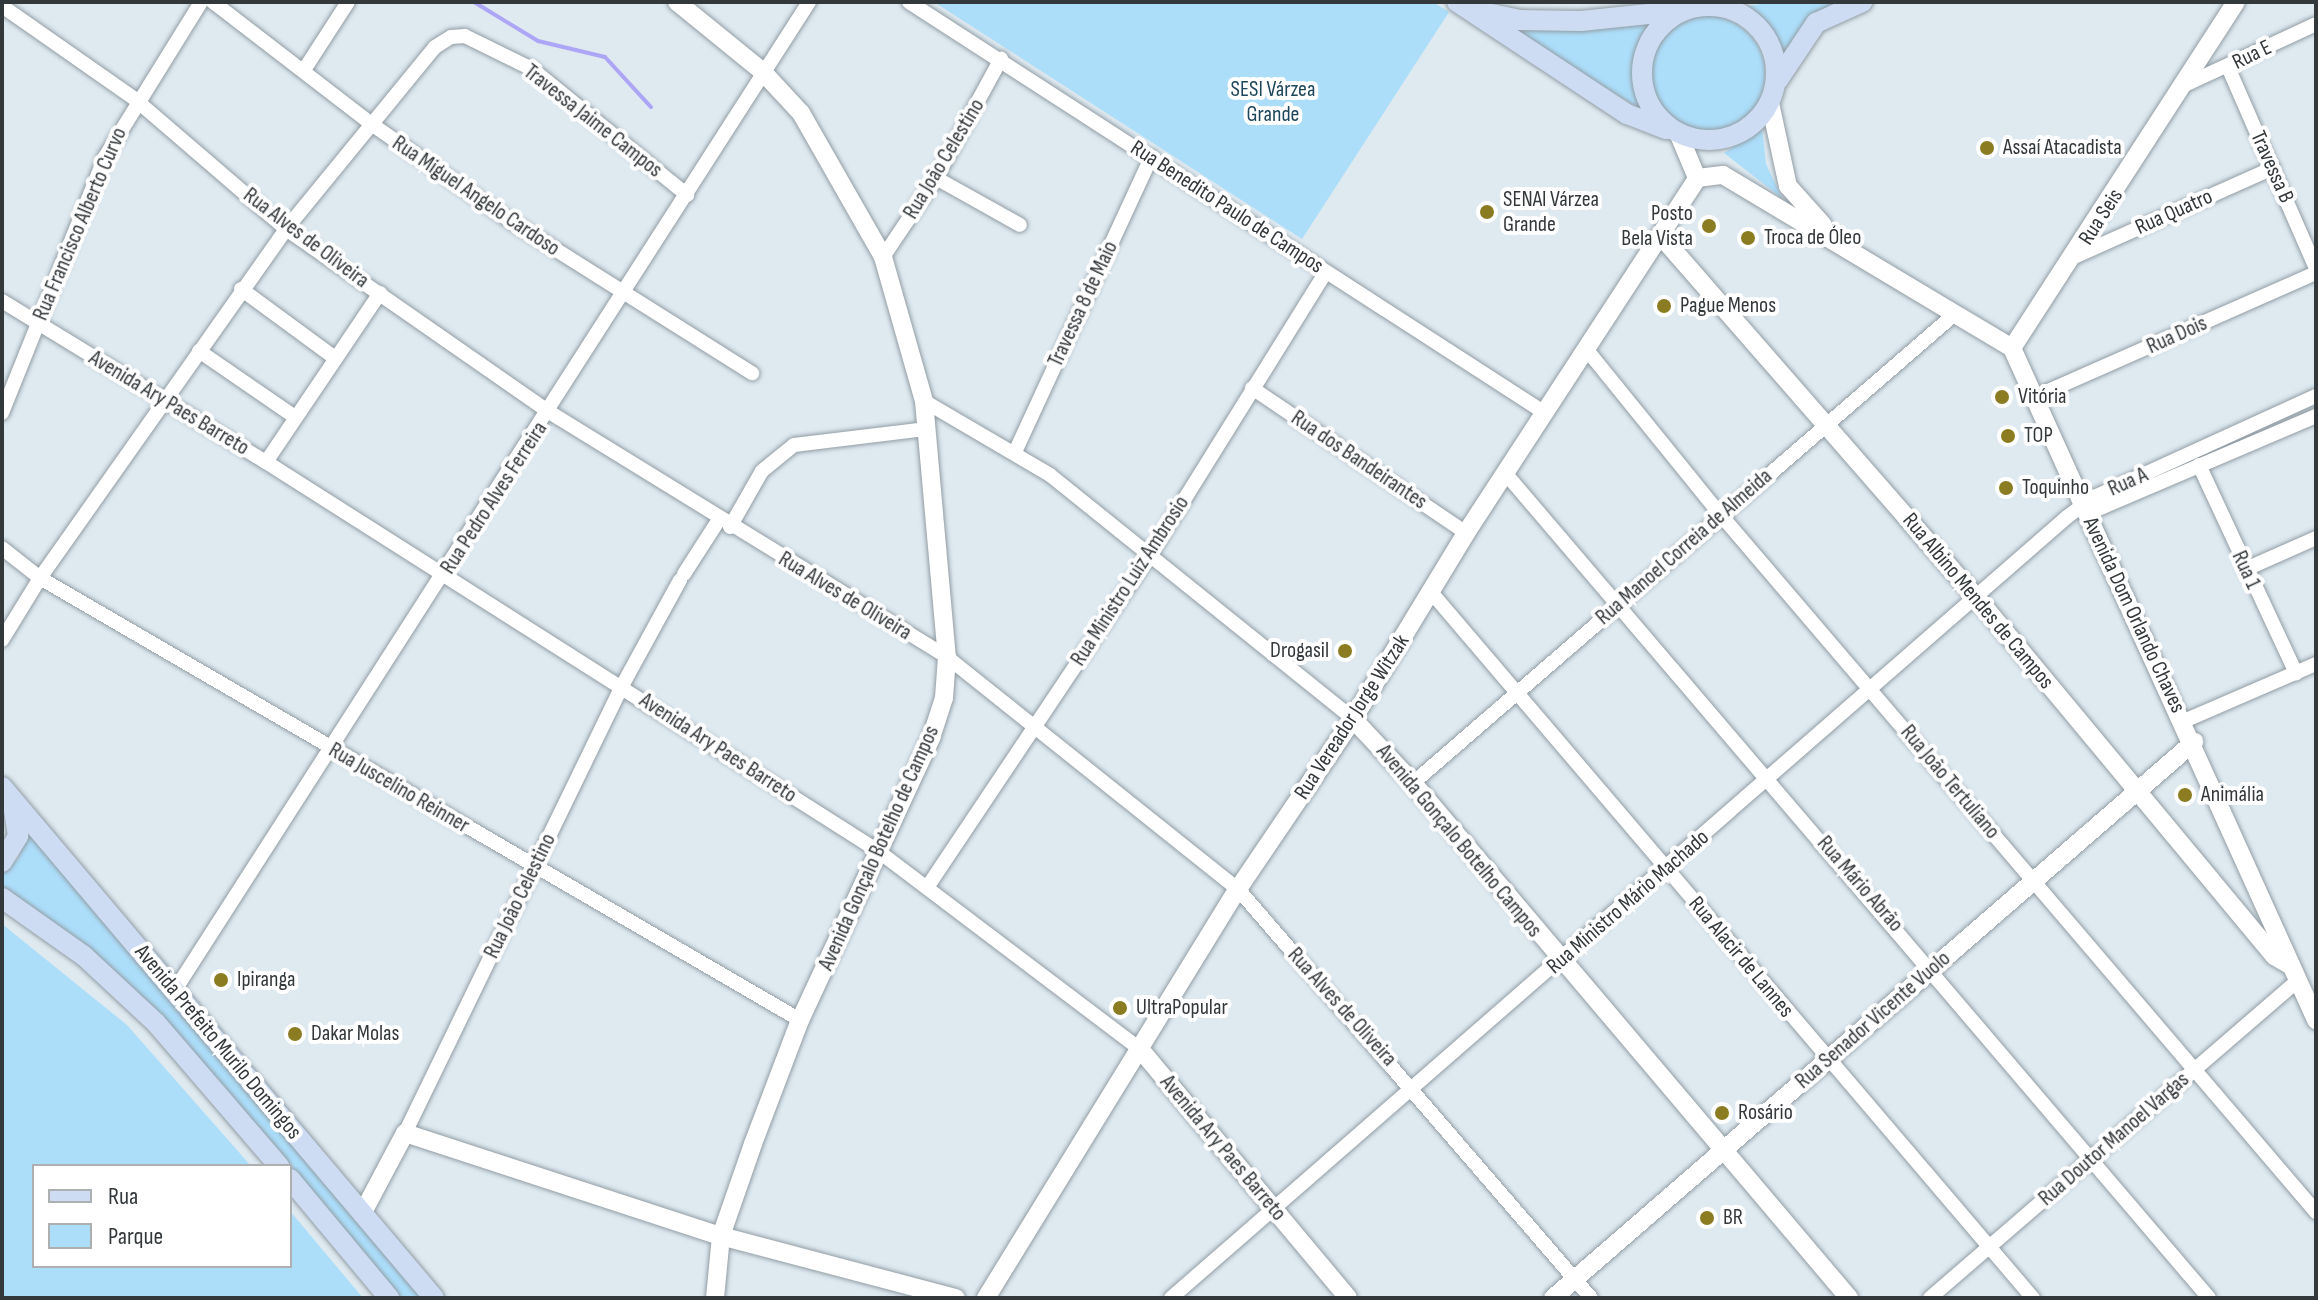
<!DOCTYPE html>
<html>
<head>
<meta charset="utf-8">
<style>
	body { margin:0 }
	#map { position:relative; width:2318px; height:1300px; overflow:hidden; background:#dee9f0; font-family:"Sofia Sans Condensed",sans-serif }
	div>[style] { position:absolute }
	.green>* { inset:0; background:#acdefa }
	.round { border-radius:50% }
	.stream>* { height:4px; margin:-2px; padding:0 2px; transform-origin:2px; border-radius:2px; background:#ada6f6 }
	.roads { filter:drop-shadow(0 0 2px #929da4) drop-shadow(0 0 2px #929da4) }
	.minor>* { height:14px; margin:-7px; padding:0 7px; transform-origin:7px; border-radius:7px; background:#fff }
	.tertiary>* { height:18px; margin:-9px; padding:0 9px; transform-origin:9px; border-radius:9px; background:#fff }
	.secondary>* { height:20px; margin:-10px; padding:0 10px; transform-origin:10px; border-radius:10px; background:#cedcf3 }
	.secondary>.ring { margin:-10px; padding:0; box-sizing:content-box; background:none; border:20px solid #cedcf3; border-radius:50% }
	.dots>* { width:22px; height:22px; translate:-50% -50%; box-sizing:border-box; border:4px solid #fff; border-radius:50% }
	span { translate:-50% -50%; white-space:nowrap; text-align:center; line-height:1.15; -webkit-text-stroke:8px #fff; paint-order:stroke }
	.street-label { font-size:22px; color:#33383b }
	.park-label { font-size:22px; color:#1e465b }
	.poi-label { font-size:22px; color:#33383b }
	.left { translate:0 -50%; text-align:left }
	.right { translate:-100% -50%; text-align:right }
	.frame { position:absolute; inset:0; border:4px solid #33383b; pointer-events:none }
	.legend { position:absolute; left:32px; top:1164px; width:260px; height:104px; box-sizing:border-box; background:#fff; border:2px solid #adafb1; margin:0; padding:10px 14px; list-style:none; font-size:24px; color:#33383b }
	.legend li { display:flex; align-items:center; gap:16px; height:40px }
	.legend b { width:40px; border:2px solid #adafb1 }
</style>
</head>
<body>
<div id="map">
	<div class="green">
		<i style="clip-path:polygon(934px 2px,1433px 2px,1449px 12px,1302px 239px)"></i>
		<i style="clip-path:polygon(1772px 2px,1839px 2px,1797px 34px,1779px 62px,1769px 33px,1743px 7px)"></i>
		<i class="round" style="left:1649px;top:16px;width:116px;height:116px"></i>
		<i style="clip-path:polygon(1657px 19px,1632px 65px,1641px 109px,1498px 26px)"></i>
		<i style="clip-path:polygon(1762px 128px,1766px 164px,1782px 198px,1724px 153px)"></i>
		<i style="clip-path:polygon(28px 833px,423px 1298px,398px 1298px,290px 1166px,2px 887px,2px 872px,18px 859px)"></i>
		<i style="clip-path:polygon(2px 924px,127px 1025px,251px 1166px,34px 1166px,34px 1266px,290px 1266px,290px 1211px,363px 1298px,2px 1298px)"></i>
	</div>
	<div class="stream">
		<i style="left:474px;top:2px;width:75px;rotate:31.4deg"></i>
		<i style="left:538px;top:41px;width:69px;rotate:13.4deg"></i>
		<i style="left:605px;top:57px;width:68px;rotate:47.4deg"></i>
	</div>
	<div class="roads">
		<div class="minor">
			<i style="left:213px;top:2px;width:198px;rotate:37.6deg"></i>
			<i style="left:370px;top:123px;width:173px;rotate:34.9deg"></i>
			<i style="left:512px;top:222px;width:284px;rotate:32.2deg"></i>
			<i style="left:909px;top:2px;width:757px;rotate:32.87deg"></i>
			<i style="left:2px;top:6px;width:164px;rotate:35deg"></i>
			<i style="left:136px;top:100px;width:198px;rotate:40.7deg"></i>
			<i style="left:286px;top:229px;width:320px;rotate:34.8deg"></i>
			<i style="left:549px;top:412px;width:467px;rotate:31.6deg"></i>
			<i style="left:947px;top:657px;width:372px;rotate:38.6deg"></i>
			<i style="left:1238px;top:889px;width:540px;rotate:49.2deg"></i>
			<i style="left:2228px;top:67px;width:219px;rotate:66.4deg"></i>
			<i style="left:304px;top:70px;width:81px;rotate:-57.1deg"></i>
			<i style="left:2187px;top:84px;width:142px;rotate:-24.9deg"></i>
			<i style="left:936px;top:178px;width:96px;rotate:29.2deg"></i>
			<i style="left:2076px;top:256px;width:216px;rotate:-24.1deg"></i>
			<i style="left:883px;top:257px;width:95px;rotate:-56.1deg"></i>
			<i style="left:936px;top:178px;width:136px;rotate:-61.4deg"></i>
			<i style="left:241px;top:289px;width:117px;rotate:36.3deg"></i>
			<i style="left:2px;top:301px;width:309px;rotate:31.4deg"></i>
			<i style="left:266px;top:462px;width:725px;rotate:32.44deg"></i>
			<i style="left:878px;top:851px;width:328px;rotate:37.1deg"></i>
			<i style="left:1587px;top:350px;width:211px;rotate:51deg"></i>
			<i style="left:1720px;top:514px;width:918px;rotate:49.51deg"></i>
			<i style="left:199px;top:351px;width:116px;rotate:34.5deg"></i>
			<i style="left:1252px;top:388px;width:258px;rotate:34.1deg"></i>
			<i style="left:2037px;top:396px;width:305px;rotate:-23.8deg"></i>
			<i style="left:924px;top:401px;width:146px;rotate:30.4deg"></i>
			<i style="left:1050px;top:475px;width:389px;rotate:38.8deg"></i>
			<i style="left:2px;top:413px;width:276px;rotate:-68.1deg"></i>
			<i style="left:105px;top:157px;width:182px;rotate:-58.2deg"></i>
			<i style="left:1015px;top:452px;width:325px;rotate:-65.2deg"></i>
			<i style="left:266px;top:462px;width:204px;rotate:-56deg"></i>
			<i style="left:2199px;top:465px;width:230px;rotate:65deg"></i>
			<i style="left:1506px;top:474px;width:1083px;rotate:49.53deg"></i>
			<i style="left:2084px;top:508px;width:14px;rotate:4deg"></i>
			<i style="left:2098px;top:509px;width:237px;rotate:-23.1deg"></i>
			<i style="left:730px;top:527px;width:64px;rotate:-60.3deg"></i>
			<i style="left:762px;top:471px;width:41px;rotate:-39.1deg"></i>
			<i style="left:794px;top:445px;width:134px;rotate:-6.9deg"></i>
			<i style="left:2px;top:548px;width:48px;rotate:38.3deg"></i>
			<i style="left:40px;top:578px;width:879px;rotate:30.18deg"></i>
			<i style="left:2246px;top:569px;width:77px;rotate:-23.9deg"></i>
			<i style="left:684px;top:574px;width:63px;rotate:-57.3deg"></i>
			<i style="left:1431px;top:592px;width:928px;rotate:49.55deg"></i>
			<i style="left:2px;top:640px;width:73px;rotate:-58.5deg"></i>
			<i style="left:40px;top:578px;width:427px;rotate:-54.8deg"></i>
			<i style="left:286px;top:229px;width:235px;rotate:-50.7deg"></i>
			<i style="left:435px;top:47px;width:19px;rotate:-32deg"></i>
			<i style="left:451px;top:37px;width:14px;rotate:-4deg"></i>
			<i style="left:465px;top:36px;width:75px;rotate:26.2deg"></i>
			<i style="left:532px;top:69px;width:200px;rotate:39.1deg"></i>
			<i style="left:2184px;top:721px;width:144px;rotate:-23.4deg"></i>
			<i style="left:1413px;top:783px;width:718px;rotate:-40.88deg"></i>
			<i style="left:928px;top:886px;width:401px;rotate:-56.2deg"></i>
			<i style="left:1151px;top:553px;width:331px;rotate:-58.1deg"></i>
			<i style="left:175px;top:990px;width:1174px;rotate:-57.31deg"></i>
			<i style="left:405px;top:1133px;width:497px;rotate:-64.1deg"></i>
			<i style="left:622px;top:686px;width:121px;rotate:-61.3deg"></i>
			<i style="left:1171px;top:1298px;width:1189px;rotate:-41.08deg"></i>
			<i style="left:2067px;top:517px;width:34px;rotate:-37deg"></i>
			<i style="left:2094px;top:497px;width:244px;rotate:-24.5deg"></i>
			<i style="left:1930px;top:1298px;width:486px;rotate:-40.8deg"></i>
		</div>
		<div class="tertiary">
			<i style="left:677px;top:2px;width:109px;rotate:39.1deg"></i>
			<i style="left:762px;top:71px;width:57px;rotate:47.1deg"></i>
			<i style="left:801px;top:113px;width:166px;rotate:60.3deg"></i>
			<i style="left:883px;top:257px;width:150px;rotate:74.1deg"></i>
			<i style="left:924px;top:401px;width:257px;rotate:84.9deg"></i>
			<i style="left:947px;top:657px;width:41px;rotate:94.2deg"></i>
			<i style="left:944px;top:698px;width:40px;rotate:108deg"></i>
			<i style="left:932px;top:736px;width:313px;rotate:114.9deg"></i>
			<i style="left:800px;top:1020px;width:133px;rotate:110.8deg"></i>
			<i style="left:753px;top:1144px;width:97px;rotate:109.2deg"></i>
			<i style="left:721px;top:1236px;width:62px;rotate:95.5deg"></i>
			<i style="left:1770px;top:103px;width:85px;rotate:77.8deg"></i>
			<i style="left:1788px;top:186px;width:52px;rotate:48.1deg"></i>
			<i style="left:1679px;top:135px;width:47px;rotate:67.3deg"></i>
			<i style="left:1697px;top:178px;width:26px;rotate:-7deg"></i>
			<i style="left:1723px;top:175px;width:337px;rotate:30.9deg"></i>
			<i style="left:2012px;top:348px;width:738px;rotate:65.66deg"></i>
			<i style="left:1661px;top:236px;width:481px;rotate:48.9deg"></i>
			<i style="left:1977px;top:598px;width:465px;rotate:50.3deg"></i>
			<i style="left:2274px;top:956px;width:20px;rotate:30deg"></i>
			<i style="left:2012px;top:348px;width:412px;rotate:-57.1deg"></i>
			<i style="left:1353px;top:719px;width:88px;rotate:46.8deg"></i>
			<i style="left:1413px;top:783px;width:675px;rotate:49.75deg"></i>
			<i style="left:1140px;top:1049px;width:324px;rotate:50.1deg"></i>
			<i style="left:362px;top:1214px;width:92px;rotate:-62deg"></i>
			<i style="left:405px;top:1133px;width:332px;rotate:18.1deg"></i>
			<i style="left:721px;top:1236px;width:243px;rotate:14.8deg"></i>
			<i style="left:986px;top:1298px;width:480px;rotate:-58.4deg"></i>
			<i style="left:1238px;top:889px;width:205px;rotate:-55.9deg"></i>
			<i style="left:1353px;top:719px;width:218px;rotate:-58.7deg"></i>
			<i style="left:1466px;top:533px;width:424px;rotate:-56.9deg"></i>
			<i style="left:1553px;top:1298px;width:849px;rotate:-40.94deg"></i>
		</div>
		<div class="secondary">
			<i style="left:1457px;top:2px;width:204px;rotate:33.4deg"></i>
			<i style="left:1627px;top:114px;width:42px;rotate:21deg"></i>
			<i class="ring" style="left:1642px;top:6px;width:114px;height:114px"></i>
			<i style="left:1482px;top:12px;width:38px;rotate:12deg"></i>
			<i style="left:1519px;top:20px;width:62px;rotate:0.9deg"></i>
			<i style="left:1581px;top:21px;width:97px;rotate:-5.9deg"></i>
			<i style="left:1778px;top:80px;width:69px;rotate:-56.3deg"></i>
			<i style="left:1816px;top:23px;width:51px;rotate:-24.5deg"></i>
			<i style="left:2px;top:787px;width:669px;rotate:49.79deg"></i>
			<i style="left:2px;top:862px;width:31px;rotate:-58deg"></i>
			<i style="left:18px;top:836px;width:31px;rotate:-99deg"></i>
			<i style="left:2px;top:898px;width:100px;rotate:35.3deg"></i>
			<i style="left:84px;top:956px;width:98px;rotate:42.9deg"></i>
			<i style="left:156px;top:1023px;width:189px;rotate:49.3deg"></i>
			<i style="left:290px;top:1179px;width:155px;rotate:50.2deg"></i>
		</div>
	</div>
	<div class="dots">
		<i style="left:1987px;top:148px;background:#8b7c22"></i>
		<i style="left:1487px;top:212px;background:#8b7c22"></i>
		<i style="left:1709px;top:226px;background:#8b7c22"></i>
		<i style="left:1748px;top:238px;background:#8b7c22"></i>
		<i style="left:1664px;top:306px;background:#8b7c22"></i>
		<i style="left:2002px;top:397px;background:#8b7c22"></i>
		<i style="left:2008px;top:436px;background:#8b7c22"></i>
		<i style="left:2006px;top:488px;background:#8b7c22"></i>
		<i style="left:1345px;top:651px;background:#8b7c22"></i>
		<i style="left:2185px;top:795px;background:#8b7c22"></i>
		<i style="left:221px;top:980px;background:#8b7c22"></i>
		<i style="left:1120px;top:1008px;background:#8b7c22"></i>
		<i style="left:295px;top:1034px;background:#8b7c22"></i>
		<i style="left:1722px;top:1113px;background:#8b7c22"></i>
		<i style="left:1707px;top:1218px;background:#8b7c22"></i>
	</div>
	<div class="street-label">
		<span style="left:2252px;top:55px;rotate:-26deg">Rua E</span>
		<span style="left:593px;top:121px;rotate:38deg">Travessa Jaime Campos</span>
		<span style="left:944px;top:159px;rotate:-59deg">Rua João Celestino</span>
		<span style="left:2272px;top:167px;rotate:66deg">Travessa B</span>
		<span style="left:476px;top:196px;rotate:34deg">Rua Miguel Angelo Cardoso</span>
		<span style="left:1227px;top:207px;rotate:33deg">Rua Benedito Paulo de Campos</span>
		<span style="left:2174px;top:212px;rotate:-24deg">Rua Quatro</span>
		<span style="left:2101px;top:217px;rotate:-57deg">Rua Seis</span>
		<span style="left:80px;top:224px;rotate:-67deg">Rua Francisco Alberto Curvo</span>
		<span style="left:306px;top:238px;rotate:37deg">Rua Alves de Oliveira</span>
		<span style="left:1083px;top:304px;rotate:-65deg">Travessa 8 de Maio</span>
		<span style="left:2177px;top:335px;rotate:-24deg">Rua Dois</span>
		<span style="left:169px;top:403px;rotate:31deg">Avenida Ary Paes Barreto</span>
		<span style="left:1359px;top:460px;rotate:34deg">Rua dos Bandeirantes</span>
		<span style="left:2128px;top:482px;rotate:-24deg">Rua A</span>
		<span style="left:494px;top:498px;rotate:-57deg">Rua Pedro Alves Ferreira</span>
		<span style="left:1684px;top:547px;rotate:-41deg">Rua Manoel Correia de Almeida</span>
		<span style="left:2246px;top:570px;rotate:65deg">Rua 1</span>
		<span style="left:1130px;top:581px;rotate:-57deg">Rua Ministro Luiz Ambrosio</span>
		<span style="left:845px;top:596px;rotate:31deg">Rua Alves de Oliveira</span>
		<span style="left:1978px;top:601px;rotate:50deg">Rua Albino Mendes de Campos</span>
		<span style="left:2134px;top:615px;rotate:65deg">Avenida Dom Orlando Chaves</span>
		<span style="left:1352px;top:717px;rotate:-57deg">Rua Vereador Jorge Witzak</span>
		<span style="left:718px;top:748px;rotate:33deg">Avenida Ary Paes Barreto</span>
		<span style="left:1950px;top:782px;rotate:50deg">Rua João Tertuliano</span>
		<span style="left:399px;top:788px;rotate:30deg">Rua Juscelino Reinner</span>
		<span style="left:1459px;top:841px;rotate:50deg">Avenida Gonçalo Botelho Campos</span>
		<span style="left:879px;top:848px;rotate:-66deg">Avenida Gonçalo Botelho de Campos</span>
		<span style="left:1860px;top:884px;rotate:49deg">Rua Mário Abrão</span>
		<span style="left:520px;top:896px;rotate:-64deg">Rua João Celestino</span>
		<span style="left:1628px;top:902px;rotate:-41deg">Rua Ministro Mário Machado</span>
		<span style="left:1741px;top:957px;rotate:50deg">Rua Alacir de Lannes</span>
		<span style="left:1342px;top:1007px;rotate:48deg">Rua Alves de Oliveira</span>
		<span style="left:1873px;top:1020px;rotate:-41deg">Rua Senador Vicente Vuolo</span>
		<span style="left:218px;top:1042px;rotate:50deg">Avenida Prefeito Murilo Domingos</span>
		<span style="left:2114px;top:1139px;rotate:-41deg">Rua Doutor Manoel Vargas</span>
		<span style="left:1223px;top:1148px;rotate:50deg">Avenida Ary Paes Barreto</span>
	</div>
	<div class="park-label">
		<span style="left:1273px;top:102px">SESI Várzea<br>Grande</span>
	</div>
	<div class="poi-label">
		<span class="left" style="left:2003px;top:148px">Assaí Atacadista</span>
		<span class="left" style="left:1503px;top:212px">SENAI Várzea<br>Grande</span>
		<span class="right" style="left:1693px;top:226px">Posto<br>Bela Vista</span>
		<span class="left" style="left:1764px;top:238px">Troca de Óleo</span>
		<span class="left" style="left:1680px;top:306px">Pague Menos</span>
		<span class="left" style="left:2018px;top:397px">Vitória</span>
		<span class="left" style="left:2024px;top:436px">TOP</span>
		<span class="left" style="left:2022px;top:488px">Toquinho</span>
		<span class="right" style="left:1329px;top:651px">Drogasil</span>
		<span class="left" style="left:2201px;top:795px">Animália</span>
		<span class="left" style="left:237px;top:980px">Ipiranga</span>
		<span class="left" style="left:1136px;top:1008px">UltraPopular</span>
		<span class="left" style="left:311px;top:1034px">Dakar Molas</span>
		<span class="left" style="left:1738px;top:1113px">Rosário</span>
		<span class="left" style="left:1723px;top:1218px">BR</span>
	</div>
	<div class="frame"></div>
	<ul class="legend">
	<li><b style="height:10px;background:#cedcf3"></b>Rua</li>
	<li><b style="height:22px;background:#acdefa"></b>Parque</li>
	</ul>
</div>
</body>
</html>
